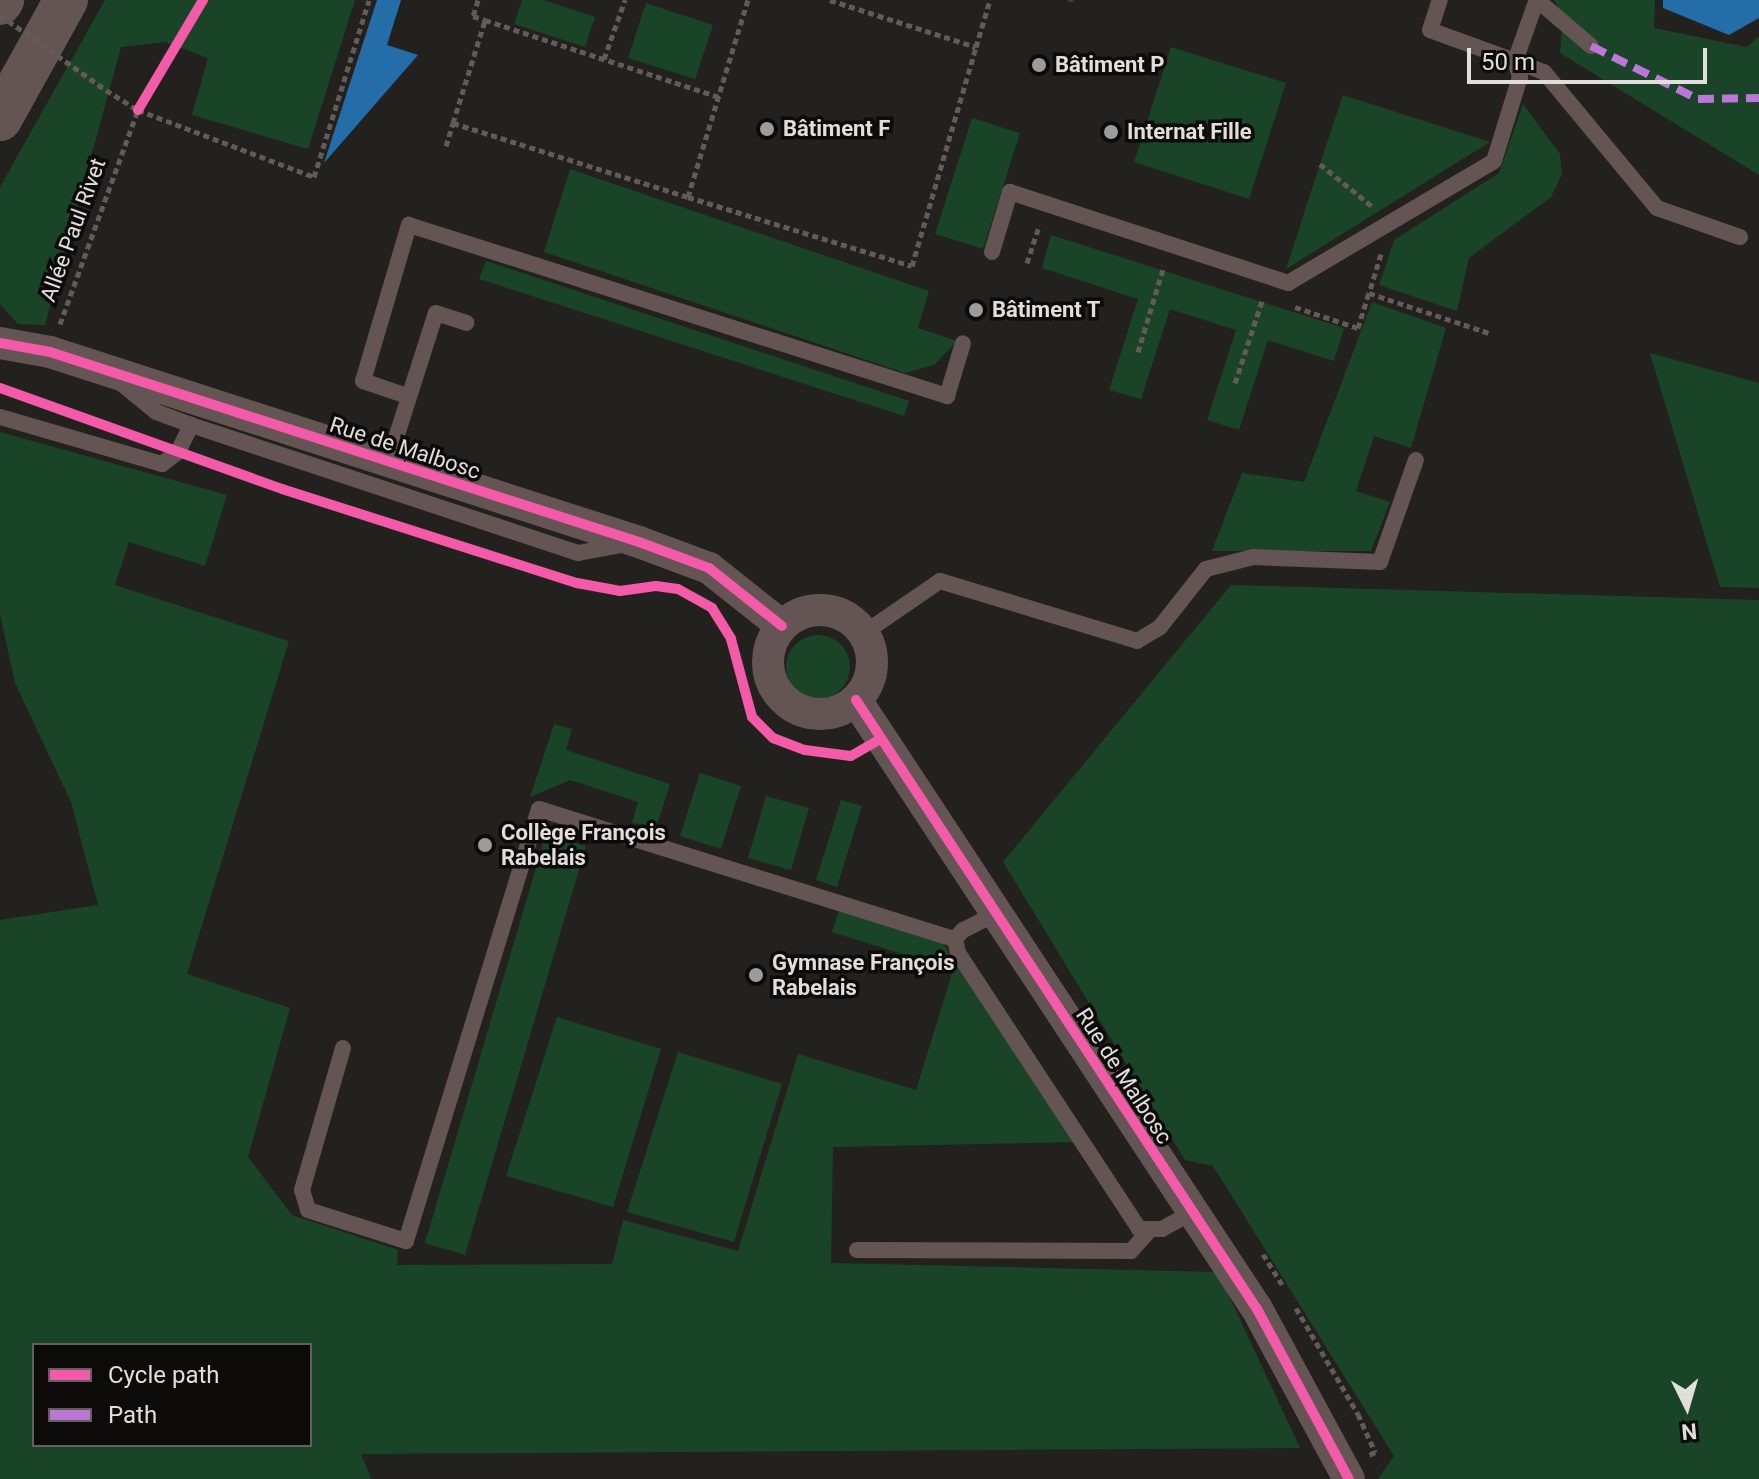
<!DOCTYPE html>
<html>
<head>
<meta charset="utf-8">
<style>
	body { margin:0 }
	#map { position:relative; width:1759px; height:1479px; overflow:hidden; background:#23211e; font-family:Roboto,sans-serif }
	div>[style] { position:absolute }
	.green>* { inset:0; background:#194427 }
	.round { border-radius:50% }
	.water>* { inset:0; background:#256da8 }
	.path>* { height:5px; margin-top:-2.5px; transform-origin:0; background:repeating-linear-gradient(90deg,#645a59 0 6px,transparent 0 10px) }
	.lane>* { height:16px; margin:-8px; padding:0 8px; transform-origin:8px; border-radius:8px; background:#655454 }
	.street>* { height:32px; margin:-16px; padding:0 16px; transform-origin:16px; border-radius:16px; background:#655454 }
	.street>.ring { margin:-16px; padding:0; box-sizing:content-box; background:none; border:32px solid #655454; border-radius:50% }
	.primary>* { height:44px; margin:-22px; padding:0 22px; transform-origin:22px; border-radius:22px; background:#645554 }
	.path-bridge>* { height:5px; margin-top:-2.5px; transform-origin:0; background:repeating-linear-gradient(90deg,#645a59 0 6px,transparent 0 10px) }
	.quiet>* { height:8px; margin-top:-4px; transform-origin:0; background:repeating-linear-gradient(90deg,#ba77d6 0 16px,transparent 0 24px) }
	.cycleway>* { height:10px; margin:-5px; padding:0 5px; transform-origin:5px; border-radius:5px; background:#f35aa7 }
	.dots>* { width:22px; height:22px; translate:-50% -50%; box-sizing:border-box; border:4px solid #0d0b09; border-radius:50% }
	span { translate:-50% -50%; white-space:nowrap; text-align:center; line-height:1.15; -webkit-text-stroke:7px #0d0b09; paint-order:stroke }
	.poi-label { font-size:22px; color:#e1dedb; font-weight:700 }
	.left { translate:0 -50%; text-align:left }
	.street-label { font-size:22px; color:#e1dedb }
	.legend { position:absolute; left:32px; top:1343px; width:280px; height:104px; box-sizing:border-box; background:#0d0b09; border:2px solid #625f5d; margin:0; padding:10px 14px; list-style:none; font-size:24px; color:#e1dedb }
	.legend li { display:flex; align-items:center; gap:16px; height:40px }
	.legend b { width:40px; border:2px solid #625f5d }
	.north { position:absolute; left:1647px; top:1367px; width:80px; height:80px; -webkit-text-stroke:6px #0d0b09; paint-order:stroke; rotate:175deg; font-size:22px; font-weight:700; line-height:32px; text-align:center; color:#e1dedb }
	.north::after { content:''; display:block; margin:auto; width:28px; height:36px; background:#e1dedb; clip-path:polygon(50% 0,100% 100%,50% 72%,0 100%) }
	.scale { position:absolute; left:1467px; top:48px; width:240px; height:36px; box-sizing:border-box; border:4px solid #e1dedb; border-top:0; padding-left:10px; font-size:24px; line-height:28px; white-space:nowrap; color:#e1dedb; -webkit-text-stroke:6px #0d0b09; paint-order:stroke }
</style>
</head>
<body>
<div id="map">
	<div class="green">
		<i style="clip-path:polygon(105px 0,355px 0,308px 149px,192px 115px,208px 58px,165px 42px,121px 47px,45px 325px,18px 324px,0 304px,0 187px)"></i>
		<i style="clip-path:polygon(522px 0,543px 0,595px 17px,585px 47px,514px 24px)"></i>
		<i style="clip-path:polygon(1554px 0,1655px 0,1654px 28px,1747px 47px,1759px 36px,1759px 175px,1560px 53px,1563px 16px)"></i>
		<i style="clip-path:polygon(646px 3px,713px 25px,695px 79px,628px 58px)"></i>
		<i style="clip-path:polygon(1171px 47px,1286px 83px,1249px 199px,1134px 162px)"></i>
		<i style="clip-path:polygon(1343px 95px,1490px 142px,1286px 269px,1320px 164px)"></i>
		<i style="clip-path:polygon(1523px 104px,1560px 154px,1562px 174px,1551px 197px,1469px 258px,1457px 311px,1379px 285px,1394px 240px,1499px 173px)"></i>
		<i style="clip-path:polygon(972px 118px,1020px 133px,983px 249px,935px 234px)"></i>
		<i style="clip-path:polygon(570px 169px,929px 291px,918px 328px,957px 341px,934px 365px,905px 373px,544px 252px)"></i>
		<i style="clip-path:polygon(1051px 235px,1344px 328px,1334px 361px,1268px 340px,1239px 430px,1207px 420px,1236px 330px,1170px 309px,1141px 399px,1109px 390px,1138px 299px,1042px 268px)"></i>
		<i style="clip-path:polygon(486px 261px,909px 401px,904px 416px,479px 279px)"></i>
		<i style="clip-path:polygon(1372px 302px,1446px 328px,1411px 448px,1374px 436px,1356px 491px,1390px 502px,1371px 551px,1212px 551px,1242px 473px,1304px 482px)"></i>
		<i style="clip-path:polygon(1650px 353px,1759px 383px,1759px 588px,1720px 587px)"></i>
		<i style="clip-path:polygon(evenodd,0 432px,227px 495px,205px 566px,129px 542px,115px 585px,289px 641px,187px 974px,290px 1008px,248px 1157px,292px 1215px,398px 1250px,397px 1265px,612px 1264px,623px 1220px,738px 1251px,798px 1054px,916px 1090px,953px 970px,832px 932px,839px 911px,941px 940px,1073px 1142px,833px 1147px,831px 1263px,1218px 1272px,1300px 1448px,361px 1454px,371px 1479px,0 1479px,0 920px,98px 905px,71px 802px,15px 683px,0 614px,0 432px,34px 1345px,310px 1345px,310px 1445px,34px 1445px,34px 1345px)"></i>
		<i style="clip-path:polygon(1231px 585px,1759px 600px,1759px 1479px,1378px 1479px,1394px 1456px,1213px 1166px,1185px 1160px,1003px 862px)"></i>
		<i class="round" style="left:786px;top:635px;width:64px;height:64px"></i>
		<i style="clip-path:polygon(554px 724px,572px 729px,566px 750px,670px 784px,656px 828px,632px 823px,638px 802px,570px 780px,530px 797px)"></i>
		<i style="clip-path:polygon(700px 773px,741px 786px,721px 849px,680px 836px)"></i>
		<i style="clip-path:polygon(766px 796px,809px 808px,791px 870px,748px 858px)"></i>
		<i style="clip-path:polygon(841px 800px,862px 806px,837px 887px,816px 880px)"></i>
		<i style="clip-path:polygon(546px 834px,586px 846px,465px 1255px,425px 1243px)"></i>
		<i style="clip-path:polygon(557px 1017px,661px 1049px,613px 1207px,506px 1176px)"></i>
		<i style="clip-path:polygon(678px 1052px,782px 1084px,734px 1242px,627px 1212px)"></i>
	</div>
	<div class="water">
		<i style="clip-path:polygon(377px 0,401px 0,387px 45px,418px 55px,324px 163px)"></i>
		<i style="clip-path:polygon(1663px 0,1759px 0,1759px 18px,1729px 35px,1663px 8px)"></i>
	</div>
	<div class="path">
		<i style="left:478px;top:0;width:17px;rotate:107deg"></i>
		<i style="left:473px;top:16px;width:13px;rotate:18deg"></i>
		<i style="left:830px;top:0;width:153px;rotate:17.8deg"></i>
		<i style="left:976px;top:47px;width:49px;rotate:-73.4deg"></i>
		<i style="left:1071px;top:1px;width:1px;rotate:-90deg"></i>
		<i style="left:604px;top:59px;width:63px;rotate:-70.4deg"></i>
		<i style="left:106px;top:90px;width:38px;rotate:32deg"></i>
		<i style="left:138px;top:110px;width:188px;rotate:20.8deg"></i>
		<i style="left:314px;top:177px;width:185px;rotate:-72.7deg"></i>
		<i style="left:453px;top:123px;width:108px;rotate:-72.7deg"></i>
		<i style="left:485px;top:20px;width:246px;rotate:18.2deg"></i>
		<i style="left:446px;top:146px;width:24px;rotate:-73deg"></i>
		<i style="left:453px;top:123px;width:246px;rotate:17.5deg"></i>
		<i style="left:688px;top:197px;width:206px;rotate:-73.1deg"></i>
		<i style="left:1320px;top:164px;width:68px;rotate:39.1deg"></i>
		<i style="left:688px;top:197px;width:234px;rotate:17.1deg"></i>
		<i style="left:912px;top:266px;width:228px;rotate:-73.7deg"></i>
		<i style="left:1381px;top:254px;width:41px;rotate:107.1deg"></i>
		<i style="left:1369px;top:293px;width:126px;rotate:18.4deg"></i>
		<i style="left:1027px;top:263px;width:40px;rotate:-72deg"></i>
		<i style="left:1295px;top:307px;width:66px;rotate:18.4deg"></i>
		<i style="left:1358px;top:328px;width:37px;rotate:-73deg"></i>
		<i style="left:60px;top:324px;width:228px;rotate:-70deg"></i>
		<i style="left:1138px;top:352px;width:90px;rotate:-73.2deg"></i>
		<i style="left:1235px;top:383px;width:89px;rotate:-71.8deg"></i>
		<i style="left:1263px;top:1254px;width:38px;rotate:58deg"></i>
		<i style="left:1296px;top:1308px;width:123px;rotate:59.7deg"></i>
		<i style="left:1358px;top:1414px;width:42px;rotate:65.9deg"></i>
		<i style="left:1375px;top:1452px;width:7px;rotate:153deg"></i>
	</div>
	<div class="lane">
		<i style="left:1537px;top:0;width:71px;rotate:40.4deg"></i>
		<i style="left:1536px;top:2px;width:63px;rotate:109.6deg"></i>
		<i style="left:1515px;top:61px;width:31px;rotate:21deg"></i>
		<i style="left:1544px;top:72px;width:177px;rotate:50.3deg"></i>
		<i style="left:1657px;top:208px;width:88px;rotate:19.3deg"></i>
		<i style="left:992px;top:252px;width:63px;rotate:-73.3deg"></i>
		<i style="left:1010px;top:192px;width:293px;rotate:18.1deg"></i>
		<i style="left:1288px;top:283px;width:239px;rotate:-30.6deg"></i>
		<i style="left:1494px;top:161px;width:88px;rotate:-72.8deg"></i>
		<i style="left:1520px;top:77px;width:17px;rotate:-107deg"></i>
		<i style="left:1515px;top:61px;width:90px;rotate:-160deg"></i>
		<i style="left:1430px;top:30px;width:32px;rotate:-72deg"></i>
		<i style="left:121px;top:383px;width:45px;rotate:39.6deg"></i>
		<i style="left:156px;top:412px;width:37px;rotate:20deg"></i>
		<i style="left:191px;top:425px;width:408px;rotate:18.3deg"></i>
		<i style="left:578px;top:553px;width:50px;rotate:-10.4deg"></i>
		<i style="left:407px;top:396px;width:46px;rotate:-161.2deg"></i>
		<i style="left:363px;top:381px;width:163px;rotate:-73.6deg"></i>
		<i style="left:409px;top:225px;width:565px;rotate:17.63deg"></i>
		<i style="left:947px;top:396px;width:55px;rotate:-73.2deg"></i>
		<i style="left:0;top:417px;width:169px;rotate:16.2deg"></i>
		<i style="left:162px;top:464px;width:20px;rotate:-37deg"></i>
		<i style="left:178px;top:452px;width:30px;rotate:-64deg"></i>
		<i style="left:388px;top:463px;width:157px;rotate:-72.3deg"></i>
		<i style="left:436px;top:313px;width:32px;rotate:18deg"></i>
		<i style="left:864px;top:633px;width:92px;rotate:-34.4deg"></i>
		<i style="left:940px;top:581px;width:206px;rotate:16.9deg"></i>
		<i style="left:1137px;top:641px;width:27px;rotate:-31deg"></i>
		<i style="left:1160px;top:627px;width:74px;rotate:-51.6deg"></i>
		<i style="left:1206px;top:569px;width:49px;rotate:-14.3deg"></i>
		<i style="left:1253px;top:557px;width:127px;rotate:2.3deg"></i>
		<i style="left:1380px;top:562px;width:108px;rotate:-70.6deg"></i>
		<i style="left:995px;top:914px;width:36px;rotate:153deg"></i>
		<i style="left:963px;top:930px;width:12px;rotate:132deg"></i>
		<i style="left:955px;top:939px;width:14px;rotate:78deg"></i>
		<i style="left:958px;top:953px;width:330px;rotate:56.7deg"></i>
		<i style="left:1139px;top:1229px;width:23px"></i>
		<i style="left:1162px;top:1229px;width:33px;rotate:-29deg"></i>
		<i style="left:343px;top:1048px;width:148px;rotate:106.1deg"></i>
		<i style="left:302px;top:1190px;width:21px;rotate:73deg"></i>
		<i style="left:308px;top:1210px;width:103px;rotate:17.6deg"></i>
		<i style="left:406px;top:1241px;width:452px;rotate:-72.9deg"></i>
		<i style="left:539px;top:809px;width:436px;rotate:17.4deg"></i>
		<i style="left:857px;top:1250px;width:274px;rotate:0.2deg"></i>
		<i style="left:1131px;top:1251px;width:24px;rotate:-48deg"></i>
	</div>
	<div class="street">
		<i style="left:0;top:343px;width:51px;rotate:10.2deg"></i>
		<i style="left:50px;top:352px;width:619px;rotate:17.88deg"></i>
		<i style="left:639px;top:542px;width:75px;rotate:20.4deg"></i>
		<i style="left:709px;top:568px;width:93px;rotate:38.5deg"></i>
		<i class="ring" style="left:768px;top:610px;width:72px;height:72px"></i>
		<i style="left:856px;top:700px;width:729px;rotate:56.64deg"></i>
		<i style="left:1257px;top:1309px;width:193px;rotate:61.6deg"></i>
	</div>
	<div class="primary">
		<i style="left:0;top:3px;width:4px;rotate:-56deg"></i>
		<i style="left:0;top:119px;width:136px;rotate:-61deg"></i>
	</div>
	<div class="path-bridge">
		<i style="left:0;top:15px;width:130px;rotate:35.3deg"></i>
	</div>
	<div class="quiet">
		<i style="left:1591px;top:46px;width:119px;rotate:26.4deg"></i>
		<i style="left:1698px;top:99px;width:61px;rotate:-0.9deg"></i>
	</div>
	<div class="cycleway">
		<i style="left:138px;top:110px;width:128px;rotate:-59.4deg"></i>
		<i style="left:0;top:343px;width:51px;rotate:10.2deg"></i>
		<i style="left:50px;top:352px;width:619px;rotate:17.88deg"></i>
		<i style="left:639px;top:542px;width:75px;rotate:20.4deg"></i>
		<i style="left:709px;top:568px;width:93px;rotate:38.5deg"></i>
		<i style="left:0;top:388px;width:300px;rotate:19.7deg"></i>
		<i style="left:282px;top:489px;width:310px;rotate:17.7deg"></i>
		<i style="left:577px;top:583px;width:44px;rotate:10.5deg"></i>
		<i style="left:620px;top:591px;width:36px;rotate:-8deg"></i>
		<i style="left:656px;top:586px;width:22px;rotate:8deg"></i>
		<i style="left:678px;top:589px;width:39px;rotate:29deg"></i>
		<i style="left:712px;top:608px;width:36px;rotate:58deg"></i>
		<i style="left:731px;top:639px;width:81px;rotate:74.9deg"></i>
		<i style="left:752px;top:717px;width:30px;rotate:45deg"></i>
		<i style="left:773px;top:738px;width:34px;rotate:21deg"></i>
		<i style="left:805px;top:750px;width:46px;rotate:7.4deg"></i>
		<i style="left:851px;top:756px;width:34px;rotate:-30deg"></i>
		<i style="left:856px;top:700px;width:729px;rotate:56.64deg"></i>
		<i style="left:1257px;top:1309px;width:193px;rotate:61.6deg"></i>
	</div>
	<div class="dots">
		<i style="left:1039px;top:65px;background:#9e9c99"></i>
		<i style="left:767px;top:129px;background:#9e9c99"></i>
		<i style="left:1111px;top:132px;background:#9e9c99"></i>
		<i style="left:976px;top:310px;background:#9e9c99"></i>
		<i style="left:485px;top:845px;background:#9e9c99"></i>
		<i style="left:756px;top:975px;background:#9e9c99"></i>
	</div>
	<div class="poi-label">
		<span class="left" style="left:1055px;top:65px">Bâtiment P</span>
		<span class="left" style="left:783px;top:129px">Bâtiment F</span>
		<span class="left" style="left:1127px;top:132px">Internat Fille</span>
		<span class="left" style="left:992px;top:310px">Bâtiment T</span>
		<span class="left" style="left:501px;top:845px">Collège François<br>Rabelais</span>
		<span class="left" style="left:772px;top:975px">Gymnase François<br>Rabelais</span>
	</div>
	<div class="street-label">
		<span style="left:73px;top:230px;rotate:-70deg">Allée Paul Rivet</span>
		<span style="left:405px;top:448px;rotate:18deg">Rue de Malbosc</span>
		<span style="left:1124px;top:1076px;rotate:57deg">Rue de Malbosc</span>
	</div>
	<ul class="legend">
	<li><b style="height:10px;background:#f35aa7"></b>Cycle path</li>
	<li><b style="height:10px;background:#ba77d6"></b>Path</li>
	</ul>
	<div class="north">N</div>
	<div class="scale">50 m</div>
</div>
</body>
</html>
